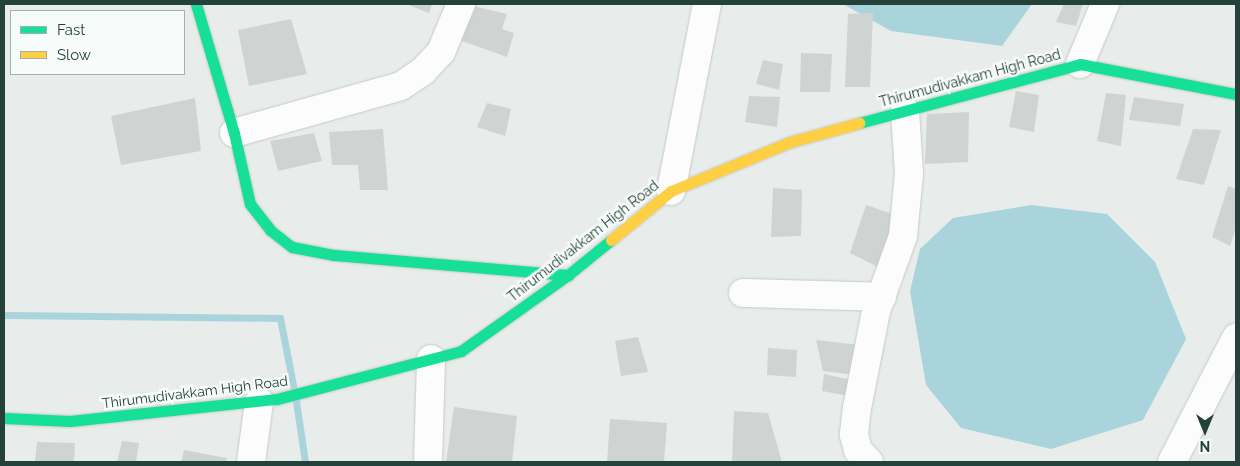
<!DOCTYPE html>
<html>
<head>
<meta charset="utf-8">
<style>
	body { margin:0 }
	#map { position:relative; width:1240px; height:466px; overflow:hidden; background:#e8edeb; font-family:Raleway,sans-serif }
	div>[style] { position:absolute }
	.water>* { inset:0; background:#a9d4db }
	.stream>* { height:7px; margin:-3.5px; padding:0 3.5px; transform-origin:3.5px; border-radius:3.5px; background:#a9d4db }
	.building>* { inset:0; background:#cfd4d2 }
	.roads { filter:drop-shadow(0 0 1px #c5cac8) drop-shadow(0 0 1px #c5cac8) }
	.street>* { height:28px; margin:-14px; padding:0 14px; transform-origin:14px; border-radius:14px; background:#fcfcfc }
	.fast>* { height:11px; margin:-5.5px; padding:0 5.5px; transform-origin:5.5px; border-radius:5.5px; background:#16e098 }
	.slow>* { height:11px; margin:-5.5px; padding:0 5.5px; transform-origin:5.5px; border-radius:5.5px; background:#ffcf43 }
	span { translate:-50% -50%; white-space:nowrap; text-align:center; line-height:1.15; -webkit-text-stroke:5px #f7fbf9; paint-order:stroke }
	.street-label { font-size:14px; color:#24423a }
	.frame { position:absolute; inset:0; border:5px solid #24423a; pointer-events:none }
	.legend { position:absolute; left:10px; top:10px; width:175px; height:65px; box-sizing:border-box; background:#f7fbf9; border:1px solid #a3b1ad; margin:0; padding:6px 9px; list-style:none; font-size:15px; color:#24423a }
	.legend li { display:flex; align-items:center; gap:10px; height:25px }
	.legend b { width:25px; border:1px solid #a3b1ad }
	.north { position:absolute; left:1180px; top:406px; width:50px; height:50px; -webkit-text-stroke:4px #f7fbf9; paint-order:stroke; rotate:180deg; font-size:14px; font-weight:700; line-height:20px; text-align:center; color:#24423a }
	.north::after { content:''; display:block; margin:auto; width:18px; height:22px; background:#24423a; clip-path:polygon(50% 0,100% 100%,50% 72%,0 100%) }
</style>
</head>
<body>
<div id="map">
	<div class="water">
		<i style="clip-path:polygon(843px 4px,1032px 4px,1002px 46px,891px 31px)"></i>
		<i style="clip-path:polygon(1031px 205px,1107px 214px,1155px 262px,1186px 339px,1143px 420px,1051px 449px,961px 428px,926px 385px,910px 291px,920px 249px,953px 218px)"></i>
	</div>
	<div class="stream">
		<i style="left:4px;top:315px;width:276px;rotate:0.6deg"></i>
		<i style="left:280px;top:318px;width:73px;rotate:79deg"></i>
		<i style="left:296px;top:401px;width:62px;rotate:81.6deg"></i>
	</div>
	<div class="building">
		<i style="clip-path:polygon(406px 4px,432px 4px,429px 13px)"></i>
		<i style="clip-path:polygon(465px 4px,507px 14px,502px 29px,514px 33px,507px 57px,456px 39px)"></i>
		<i style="clip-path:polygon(1064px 4px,1083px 4px,1076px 26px,1056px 22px)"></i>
		<i style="clip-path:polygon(873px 13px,870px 87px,845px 87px,848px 14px)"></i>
		<i style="clip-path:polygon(291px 19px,307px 74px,249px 86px,238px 30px)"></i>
		<i style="clip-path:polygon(801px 53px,832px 54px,830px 92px,800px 92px)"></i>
		<i style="clip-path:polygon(763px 60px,783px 64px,779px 90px,756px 84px)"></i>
		<i style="clip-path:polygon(1016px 91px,1039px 95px,1034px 132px,1009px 127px)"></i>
		<i style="clip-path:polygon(1106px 93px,1126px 95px,1121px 146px,1097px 141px)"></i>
		<i style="clip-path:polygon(749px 96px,780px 97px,777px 127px,745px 122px)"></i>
		<i style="clip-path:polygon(1134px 97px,1184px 104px,1180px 126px,1129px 120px)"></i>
		<i style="clip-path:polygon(195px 98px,201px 151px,121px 165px,111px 116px)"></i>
		<i style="clip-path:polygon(487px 103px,511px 109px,505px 136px,477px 127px)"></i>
		<i style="clip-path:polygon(969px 112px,968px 162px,925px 164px,927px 114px)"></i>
		<i style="clip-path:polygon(383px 129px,388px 190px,360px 190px,358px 165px,332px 165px,329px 132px)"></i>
		<i style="clip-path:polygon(1193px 129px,1221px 130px,1204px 185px,1176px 179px)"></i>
		<i style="clip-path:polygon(314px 133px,322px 161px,278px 171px,270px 141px)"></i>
		<i style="clip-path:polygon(1228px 186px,1236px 189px,1236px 228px,1230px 246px,1212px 237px)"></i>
		<i style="clip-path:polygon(773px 188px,802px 190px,801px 236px,771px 237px)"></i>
		<i style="clip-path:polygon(866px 205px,896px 215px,878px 267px,850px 253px)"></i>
		<i style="clip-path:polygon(638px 337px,648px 372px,621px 376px,615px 341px)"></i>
		<i style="clip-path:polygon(816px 340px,860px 345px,855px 375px,823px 371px)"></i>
		<i style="clip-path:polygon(768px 348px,797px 350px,796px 377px,767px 375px)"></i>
		<i style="clip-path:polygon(824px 374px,856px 381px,855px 397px,822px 391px)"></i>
		<i style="clip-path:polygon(454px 407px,517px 416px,512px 462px,446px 462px)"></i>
		<i style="clip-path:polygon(734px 411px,768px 413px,782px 462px,732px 462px)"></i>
		<i style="clip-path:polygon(610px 419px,667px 423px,664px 462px,607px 462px)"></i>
		<i style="clip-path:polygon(122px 441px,139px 443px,136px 462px,117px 462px)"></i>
		<i style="clip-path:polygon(37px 442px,75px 443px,74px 462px,35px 462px)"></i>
		<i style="clip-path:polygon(184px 450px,227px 458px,226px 462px,181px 462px)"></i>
	</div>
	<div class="roads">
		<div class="street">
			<i style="left:1080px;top:64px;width:65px;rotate:-67.4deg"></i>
			<i style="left:234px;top:133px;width:173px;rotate:-15.7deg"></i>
			<i style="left:401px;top:86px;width:27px;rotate:-34deg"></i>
			<i style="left:423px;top:71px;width:26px;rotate:-47deg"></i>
			<i style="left:441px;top:52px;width:52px;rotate:-67.4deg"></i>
			<i style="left:671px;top:191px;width:190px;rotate:-79.1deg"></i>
			<i style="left:743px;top:293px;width:139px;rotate:1.6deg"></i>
			<i style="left:251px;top:462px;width:61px;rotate:-82.4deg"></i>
			<i style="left:428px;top:462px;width:103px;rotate:-88.3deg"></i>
			<i style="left:869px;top:462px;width:16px;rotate:-133deg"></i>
			<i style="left:858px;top:450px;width:16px;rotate:-105deg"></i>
			<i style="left:854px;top:435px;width:27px;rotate:-84deg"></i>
			<i style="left:857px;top:408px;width:99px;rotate:-78.9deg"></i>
			<i style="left:876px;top:311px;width:80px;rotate:-70.2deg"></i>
			<i style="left:903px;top:236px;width:62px;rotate:-84.5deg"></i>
			<i style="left:909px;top:174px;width:63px;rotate:-93.6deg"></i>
			<i style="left:1172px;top:462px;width:140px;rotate:-62.7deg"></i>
		</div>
		<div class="fast">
			<i style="left:196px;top:4px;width:134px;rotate:73.6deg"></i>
			<i style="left:234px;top:133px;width:73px;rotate:77.3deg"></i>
			<i style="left:250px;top:204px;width:33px;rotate:52deg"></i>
			<i style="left:270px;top:230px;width:28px;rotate:38deg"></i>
			<i style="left:292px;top:247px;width:43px;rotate:10.8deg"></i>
			<i style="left:334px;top:255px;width:235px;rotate:4.9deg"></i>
			<i style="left:859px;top:123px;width:229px;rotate:-14.9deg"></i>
			<i style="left:1080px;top:64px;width:159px;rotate:10.9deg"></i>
			<i style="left:4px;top:418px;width:66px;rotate:2.6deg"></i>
			<i style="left:70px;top:421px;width:208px;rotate:-6.1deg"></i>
			<i style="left:277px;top:399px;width:190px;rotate:-14.6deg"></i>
			<i style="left:461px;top:351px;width:131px;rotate:-35.4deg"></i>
			<i style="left:568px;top:275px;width:55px;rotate:-39.1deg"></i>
		</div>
		<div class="slow">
			<i style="left:611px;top:240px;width:77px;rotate:-39.2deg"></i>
			<i style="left:671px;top:191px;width:129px;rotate:-22.4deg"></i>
			<i style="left:790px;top:142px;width:72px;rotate:-15.4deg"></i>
		</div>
	</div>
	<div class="street-label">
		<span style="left:970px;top:78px;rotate:-15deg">Thirumudivakkam High Road</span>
		<span style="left:583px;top:241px;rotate:-38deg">Thirumudivakkam High Road</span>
		<span style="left:195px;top:392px;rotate:-7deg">Thirumudivakkam High Road</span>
	</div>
	<div class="frame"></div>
	<ul class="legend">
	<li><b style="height:6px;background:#16e098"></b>Fast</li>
	<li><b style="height:6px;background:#ffcf43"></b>Slow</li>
	</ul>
	<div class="north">N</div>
</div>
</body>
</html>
